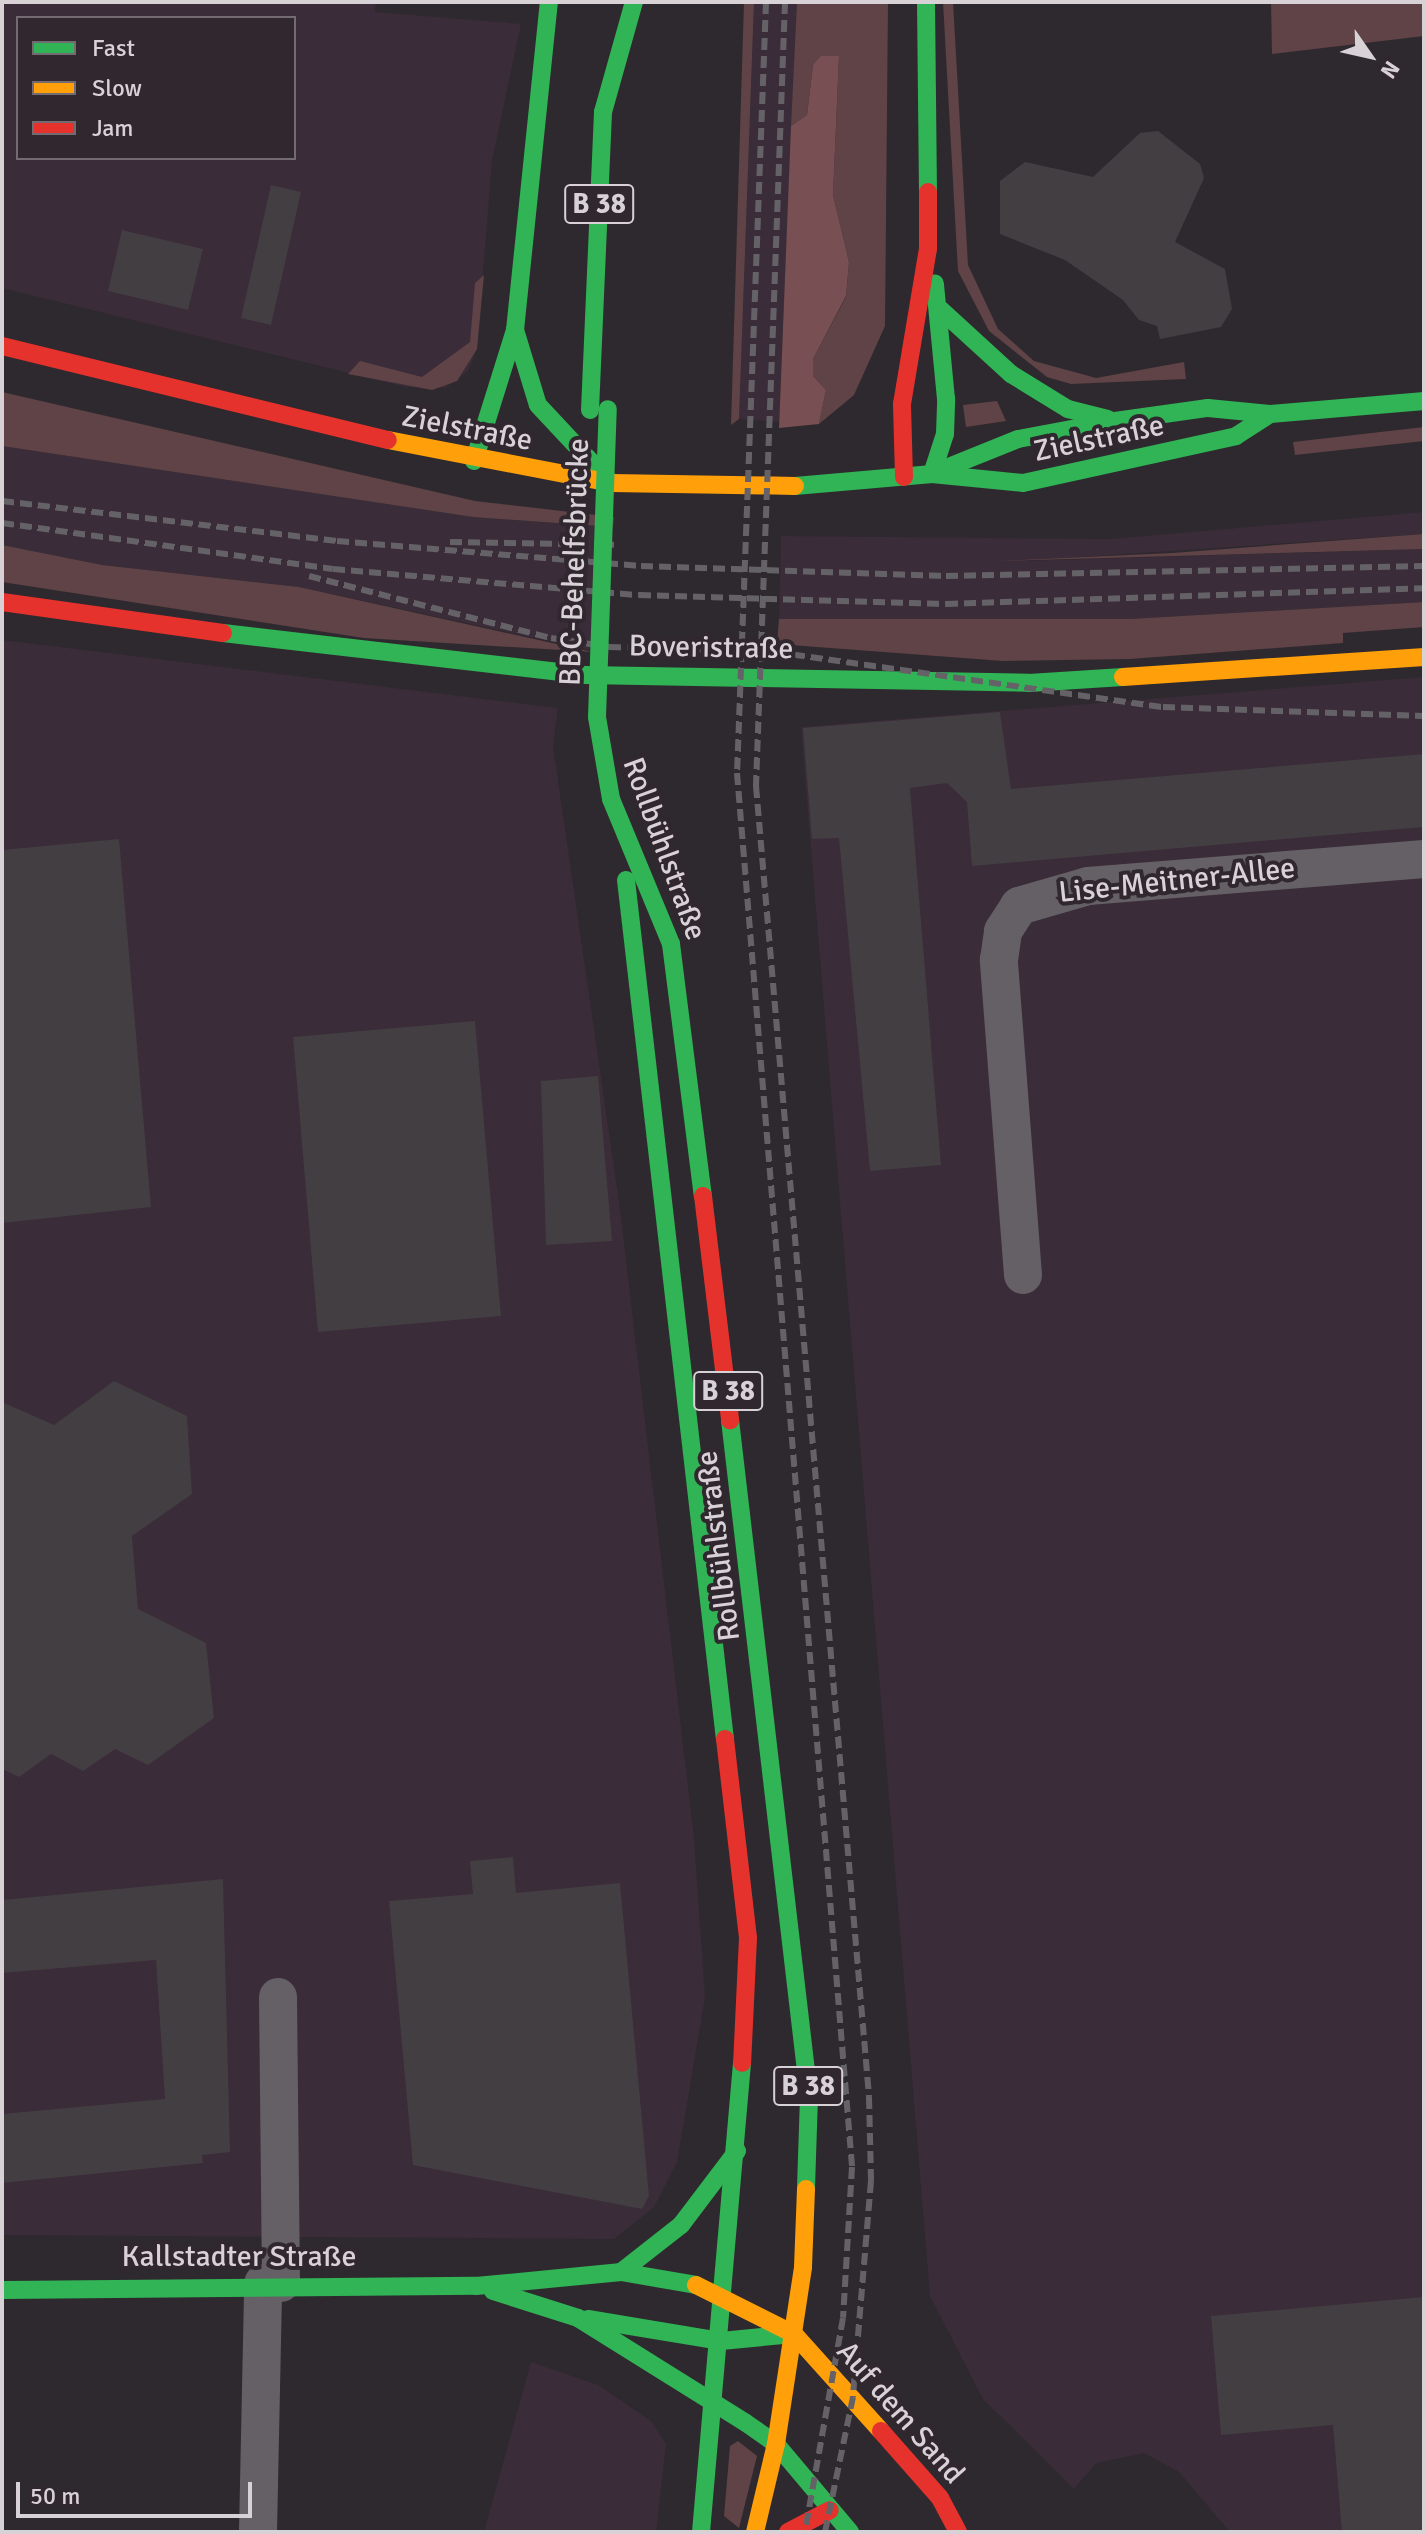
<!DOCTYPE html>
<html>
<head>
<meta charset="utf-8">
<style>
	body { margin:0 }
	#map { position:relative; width:1426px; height:2534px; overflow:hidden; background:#2e292e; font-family:Signika,sans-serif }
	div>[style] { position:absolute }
	.built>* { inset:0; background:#3a2c38 }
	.green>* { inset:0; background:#5f4346 }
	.forest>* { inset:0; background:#784f53 }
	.building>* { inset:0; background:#433e42 }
	.street>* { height:38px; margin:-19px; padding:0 19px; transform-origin:19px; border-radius:19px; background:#646065 }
	.fast>* { height:18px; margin:-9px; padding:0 9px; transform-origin:9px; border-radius:9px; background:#30b455 }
	.slow>* { height:18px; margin:-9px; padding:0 9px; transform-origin:9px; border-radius:9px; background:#ff9f0a }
	.jam>* { height:18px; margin:-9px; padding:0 9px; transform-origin:9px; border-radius:9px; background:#e5322d }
	.rail>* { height:6px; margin-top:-3px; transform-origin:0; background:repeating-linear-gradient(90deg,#656267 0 12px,transparent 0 18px) }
	.fast-bridge>* { height:18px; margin:-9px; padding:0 9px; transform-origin:9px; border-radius:9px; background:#30b455 }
	span { translate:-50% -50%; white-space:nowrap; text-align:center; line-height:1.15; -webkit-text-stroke:8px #30272f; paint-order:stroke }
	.shield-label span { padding:2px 6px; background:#30272f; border:2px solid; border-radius:6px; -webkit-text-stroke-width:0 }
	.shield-label { font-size:28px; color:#d8d2d7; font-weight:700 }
	.street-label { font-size:30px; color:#d8d2d7 }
	.frame { position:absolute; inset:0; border:4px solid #d8d2d7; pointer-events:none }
	.legend { position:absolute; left:16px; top:16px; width:280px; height:144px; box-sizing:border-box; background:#30272f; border:2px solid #736b72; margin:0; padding:10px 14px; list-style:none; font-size:24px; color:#d8d2d7 }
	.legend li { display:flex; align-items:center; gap:16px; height:40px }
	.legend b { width:40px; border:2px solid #736b72 }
	.north { position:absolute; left:1330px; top:16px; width:80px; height:80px; -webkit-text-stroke:6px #30272f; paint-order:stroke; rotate:124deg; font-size:22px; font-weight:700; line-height:32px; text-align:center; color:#d8d2d7 }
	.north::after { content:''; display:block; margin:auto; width:28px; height:36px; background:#d8d2d7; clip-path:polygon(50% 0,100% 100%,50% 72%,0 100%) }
	.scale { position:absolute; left:16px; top:2482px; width:236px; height:36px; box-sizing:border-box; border:4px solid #d8d2d7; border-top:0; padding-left:10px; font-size:24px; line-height:28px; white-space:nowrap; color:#d8d2d7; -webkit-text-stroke:6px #30272f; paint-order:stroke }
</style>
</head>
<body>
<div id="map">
	<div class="built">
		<i style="clip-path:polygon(evenodd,2px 2px,376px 2px,375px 12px,521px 24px,492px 161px,477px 349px,468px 371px,445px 388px,406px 387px,2px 288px,2px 2px,18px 18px,294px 18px,294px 158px,18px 158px,18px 18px)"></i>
		<i style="clip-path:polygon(754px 2px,797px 2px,779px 422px,739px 419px)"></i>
		<i style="clip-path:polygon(2px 446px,473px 517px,613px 527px,609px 654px,299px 587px,102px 565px,2px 545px)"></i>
		<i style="clip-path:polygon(1424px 512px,1424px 534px,1020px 561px,1424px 549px,1424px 602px,1130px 619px,779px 619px,781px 536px,1111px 539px)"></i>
		<i style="clip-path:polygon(2px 640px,558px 708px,553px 746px,620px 1209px,694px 1838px,705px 1998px,677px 2162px,654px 2207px,614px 2239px,2px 2235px)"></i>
		<i style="clip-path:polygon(1424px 677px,1424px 2532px,1230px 2532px,1179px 2472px,1144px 2453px,1096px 2463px,1074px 2489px,983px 2399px,930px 2296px,801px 727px)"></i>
		<i style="clip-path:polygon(531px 2362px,598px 2385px,651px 2421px,666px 2444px,656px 2532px,484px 2532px)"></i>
	</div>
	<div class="green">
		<i style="clip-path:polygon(744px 2px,754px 2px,739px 419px,731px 425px)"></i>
		<i style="clip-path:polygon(797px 2px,888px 2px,885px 326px,854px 395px,819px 424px,826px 390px,813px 376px,813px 359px,846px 297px,849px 262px,833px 195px,839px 56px,813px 65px,807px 115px,791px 126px)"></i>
		<i style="clip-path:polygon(943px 2px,953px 2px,968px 265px,998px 329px,1034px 361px,1096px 378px,1184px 362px,1186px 379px,1071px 384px,1047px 377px,989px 331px,958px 271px)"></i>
		<i style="clip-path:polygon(1271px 2px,1424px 2px,1424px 36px,1272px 54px)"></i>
		<i style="clip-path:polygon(484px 275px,477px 349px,457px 381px,432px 390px,348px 374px,360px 361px,422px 377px,470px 342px,475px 283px)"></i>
		<i style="clip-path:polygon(2px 392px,475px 501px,614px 517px,613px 527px,473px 517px,2px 446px)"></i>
		<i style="clip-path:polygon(997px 401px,1006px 421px,966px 427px,963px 405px)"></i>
		<i style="clip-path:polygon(1424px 427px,1424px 441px,1295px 455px,1293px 442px)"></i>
		<i style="clip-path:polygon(1424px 534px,1424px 549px,997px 561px,1172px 553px)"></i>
		<i style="clip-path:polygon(2px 545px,102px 565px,299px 587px,593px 652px,364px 638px,2px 582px)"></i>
		<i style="clip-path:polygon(1424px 602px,1424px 627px,1343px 633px,1343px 643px,1130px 659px,1003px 661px,777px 644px,779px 619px,1130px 619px)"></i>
		<i style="clip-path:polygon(738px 2441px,757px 2456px,739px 2528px,724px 2516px,730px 2446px)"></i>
	</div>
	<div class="forest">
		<i style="clip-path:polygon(821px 56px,839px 56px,833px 195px,849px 262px,846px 296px,813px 359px,813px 376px,826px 390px,819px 424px,779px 428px,791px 126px,807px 115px,813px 65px)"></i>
	</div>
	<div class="building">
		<i style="clip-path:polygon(1158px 131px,1200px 164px,1204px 178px,1175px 242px,1225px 269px,1232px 309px,1221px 327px,1160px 339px,1157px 326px,1139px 320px,1123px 300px,1065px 260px,1000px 234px,1000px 181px,1025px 162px,1093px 177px,1140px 133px)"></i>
		<i style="clip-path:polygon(271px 185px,301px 192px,271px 325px,241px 318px)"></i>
		<i style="clip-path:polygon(122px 230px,203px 249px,188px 310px,108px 291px)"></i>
		<i style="clip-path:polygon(1000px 712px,1011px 789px,1424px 754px,1424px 827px,972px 866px,967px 802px,947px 783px,910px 788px,941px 1165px,870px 1171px,839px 838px,812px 839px,803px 728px)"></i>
		<i style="clip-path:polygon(119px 839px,151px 1207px,2px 1223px,2px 850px)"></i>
		<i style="clip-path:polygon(475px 1021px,501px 1316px,318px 1332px,293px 1037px)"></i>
		<i style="clip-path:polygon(598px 1076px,612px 1241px,546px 1245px,541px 1081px)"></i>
		<i style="clip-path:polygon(114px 1381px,187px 1416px,192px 1494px,132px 1536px,138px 1609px,206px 1643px,214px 1718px,148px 1765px,115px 1749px,83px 1771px,51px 1754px,19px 1777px,2px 1769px,2px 1402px,54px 1425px)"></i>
		<i style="clip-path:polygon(513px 1857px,516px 1893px,620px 1883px,649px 2196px,642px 2209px,413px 2165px,389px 1901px,473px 1894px,470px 1861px)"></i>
		<i style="clip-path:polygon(223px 1879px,230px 2152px,202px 2155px,203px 2163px,2px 2183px,2px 2114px,165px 2099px,156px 1960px,2px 1973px,2px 1900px)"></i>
		<i style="clip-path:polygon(1424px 2297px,1424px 2532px,1342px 2532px,1333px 2425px,1221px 2435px,1211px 2316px)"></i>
	</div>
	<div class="street">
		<i style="left:1023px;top:1275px;width:316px;rotate:-94.4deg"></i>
		<i style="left:999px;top:960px;width:29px;rotate:-82deg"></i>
		<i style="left:1003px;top:931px;width:30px;rotate:-57deg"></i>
		<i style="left:1019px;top:906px;width:72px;rotate:-16.2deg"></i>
		<i style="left:1088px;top:886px;width:337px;rotate:-4.6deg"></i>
		<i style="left:278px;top:1997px;width:286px;rotate:89.4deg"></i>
		<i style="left:258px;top:2532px;width:249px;rotate:-88.8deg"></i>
	</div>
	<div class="fast">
		<i style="left:926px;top:2px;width:190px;rotate:89.4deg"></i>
		<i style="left:941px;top:310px;width:95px;rotate:42.4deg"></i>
		<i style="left:1011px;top:374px;width:67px;rotate:31.6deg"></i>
		<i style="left:1068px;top:409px;width:41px;rotate:14deg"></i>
		<i style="left:515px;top:330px;width:78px;rotate:73deg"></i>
		<i style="left:538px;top:405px;width:107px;rotate:46.9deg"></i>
		<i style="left:590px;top:410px;width:298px;rotate:-87.5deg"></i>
		<i style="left:603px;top:112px;width:114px;rotate:-74.3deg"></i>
		<i style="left:474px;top:461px;width:137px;rotate:-72.6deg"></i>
		<i style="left:515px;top:330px;width:330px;rotate:-84.1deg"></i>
		<i style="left:936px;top:472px;width:88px;rotate:-21.9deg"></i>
		<i style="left:1018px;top:439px;width:99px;rotate:-10.5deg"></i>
		<i style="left:1115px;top:421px;width:94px;rotate:-8deg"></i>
		<i style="left:1208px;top:408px;width:62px;rotate:5.5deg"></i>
		<i style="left:1270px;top:414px;width:155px;rotate:-4.8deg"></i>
		<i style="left:932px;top:474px;width:42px;rotate:-72deg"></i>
		<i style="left:945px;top:434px;width:35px;rotate:-88deg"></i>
		<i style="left:946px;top:399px;width:116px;rotate:-95.5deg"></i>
		<i style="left:795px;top:486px;width:138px;rotate:-5deg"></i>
		<i style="left:932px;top:474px;width:91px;rotate:5.6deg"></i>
		<i style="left:1023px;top:483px;width:218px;rotate:-12.4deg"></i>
		<i style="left:1236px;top:436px;width:40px;rotate:-32.9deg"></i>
		<i style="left:223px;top:633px;width:364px;rotate:6.6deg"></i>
		<i style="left:585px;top:675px;width:444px;rotate:1deg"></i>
		<i style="left:1029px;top:683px;width:94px;rotate:-3.7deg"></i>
		<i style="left:597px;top:717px;width:83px;rotate:80.3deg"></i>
		<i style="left:611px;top:799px;width:157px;rotate:67.5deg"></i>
		<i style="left:671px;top:944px;width:254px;rotate:82.8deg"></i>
		<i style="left:626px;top:880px;width:865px;rotate:83.43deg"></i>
		<i style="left:730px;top:1420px;width:682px;rotate:83.34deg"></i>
		<i style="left:809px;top:2097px;width:92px;rotate:91.9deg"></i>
		<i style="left:621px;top:2272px;width:76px;rotate:-38.1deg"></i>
		<i style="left:681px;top:2225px;width:93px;rotate:-52.9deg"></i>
		<i style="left:2px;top:2290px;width:474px;rotate:-0.5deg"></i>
		<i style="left:476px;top:2286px;width:146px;rotate:-5.5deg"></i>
		<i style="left:621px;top:2272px;width:76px;rotate:9.8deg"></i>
		<i style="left:493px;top:2291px;width:89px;rotate:17.6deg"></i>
		<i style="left:578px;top:2318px;width:198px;rotate:32deg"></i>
		<i style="left:746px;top:2423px;width:37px;rotate:35deg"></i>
		<i style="left:776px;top:2444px;width:115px;rotate:49.9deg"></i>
		<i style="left:588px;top:2319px;width:135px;rotate:9.4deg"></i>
		<i style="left:721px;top:2341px;width:73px;rotate:-5.5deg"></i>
		<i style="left:701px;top:2532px;width:471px;rotate:-85deg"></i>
	</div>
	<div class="slow">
		<i style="left:388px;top:440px;width:227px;rotate:10.9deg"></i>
		<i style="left:611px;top:483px;width:184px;rotate:0.9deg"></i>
		<i style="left:1123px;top:677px;width:302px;rotate:-3.8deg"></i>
		<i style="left:696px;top:2285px;width:110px;rotate:26.6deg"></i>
		<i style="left:794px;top:2334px;width:130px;rotate:48.1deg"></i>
		<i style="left:755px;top:2532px;width:90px;rotate:-76.6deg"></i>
		<i style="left:776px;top:2444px;width:179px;rotate:-81.3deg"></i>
		<i style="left:803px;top:2267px;width:78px;rotate:-87.8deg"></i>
	</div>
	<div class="jam">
		<i style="left:2px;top:346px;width:397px;rotate:13.7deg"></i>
		<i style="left:904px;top:477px;width:73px;rotate:-91.6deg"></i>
		<i style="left:902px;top:404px;width:157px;rotate:-80.5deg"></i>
		<i style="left:928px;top:249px;width:57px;rotate:-90deg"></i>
		<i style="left:2px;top:602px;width:223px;rotate:8deg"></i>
		<i style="left:703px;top:1196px;width:226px;rotate:83.1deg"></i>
		<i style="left:725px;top:1739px;width:200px;rotate:83.4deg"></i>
		<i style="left:748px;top:1938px;width:125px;rotate:92.7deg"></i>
		<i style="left:881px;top:2431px;width:89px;rotate:48.6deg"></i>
		<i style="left:940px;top:2498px;width:38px;rotate:62deg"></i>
		<i style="left:788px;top:2532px;width:47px;rotate:-27.6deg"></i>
	</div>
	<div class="rail">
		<i style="left:766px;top:2px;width:772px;rotate:92.15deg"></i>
		<i style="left:737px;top:773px;width:1399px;rotate:85.28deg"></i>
		<i style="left:852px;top:2167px;width:151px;rotate:93.4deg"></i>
		<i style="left:843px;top:2318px;width:217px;rotate:100.1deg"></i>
		<i style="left:785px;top:2px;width:785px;rotate:92.12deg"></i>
		<i style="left:756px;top:786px;width:1316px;rotate:85.07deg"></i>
		<i style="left:869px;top:2097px;width:84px;rotate:88.6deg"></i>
		<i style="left:871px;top:2181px;width:217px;rotate:94.8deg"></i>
		<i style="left:853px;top:2397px;width:138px;rotate:101.7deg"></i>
		<i style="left:2px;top:501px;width:337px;rotate:6.8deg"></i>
		<i style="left:337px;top:541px;width:305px;rotate:4.7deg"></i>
		<i style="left:641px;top:566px;width:305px;rotate:1.9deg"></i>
		<i style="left:946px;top:576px;width:478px;rotate:-1.2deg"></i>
		<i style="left:2px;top:523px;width:334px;rotate:7.9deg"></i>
		<i style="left:333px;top:569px;width:307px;rotate:4.9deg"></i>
		<i style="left:639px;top:595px;width:307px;rotate:1.7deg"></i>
		<i style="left:946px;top:604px;width:478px;rotate:-1.9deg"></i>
		<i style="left:450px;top:542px;width:164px;rotate:1deg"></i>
		<i style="left:309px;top:576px;width:250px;rotate:14.4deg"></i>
		<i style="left:551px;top:638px;width:59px;rotate:8.8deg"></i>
		<i style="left:609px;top:647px;width:166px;rotate:1.7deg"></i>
		<i style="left:775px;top:652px;width:392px;rotate:8.1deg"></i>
		<i style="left:1163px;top:707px;width:261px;rotate:2deg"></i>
	</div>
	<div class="fast-bridge">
		<i style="left:597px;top:717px;width:308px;rotate:-88deg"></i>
	</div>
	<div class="shield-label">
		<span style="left:599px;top:204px">B 38</span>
		<span style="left:728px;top:1391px">B 38</span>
		<span style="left:808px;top:2086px">B 38</span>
	</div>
	<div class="street-label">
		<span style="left:467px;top:429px;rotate:11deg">Zielstraße</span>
		<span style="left:1099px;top:439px;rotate:-12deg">Zielstraße</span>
		<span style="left:575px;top:562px;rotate:-88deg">BBC-Behelfsbrücke</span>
		<span style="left:711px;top:648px;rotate:1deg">Boveristraße</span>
		<span style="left:664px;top:849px;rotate:70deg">Rollbühlstraße</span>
		<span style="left:1177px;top:881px;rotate:-6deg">Lise-Meitner-Allee</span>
		<span style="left:719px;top:1546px;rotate:-97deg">Rollbühlstraße</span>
		<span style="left:239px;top:2257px">Kallstadter Straße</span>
		<span style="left:900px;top:2413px;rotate:49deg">Auf dem Sand</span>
	</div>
	<div class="frame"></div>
	<ul class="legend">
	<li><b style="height:10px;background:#30b455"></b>Fast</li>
	<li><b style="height:10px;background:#ff9f0a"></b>Slow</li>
	<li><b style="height:10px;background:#e5322d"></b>Jam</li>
	</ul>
	<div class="north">N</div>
	<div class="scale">50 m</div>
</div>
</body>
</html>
